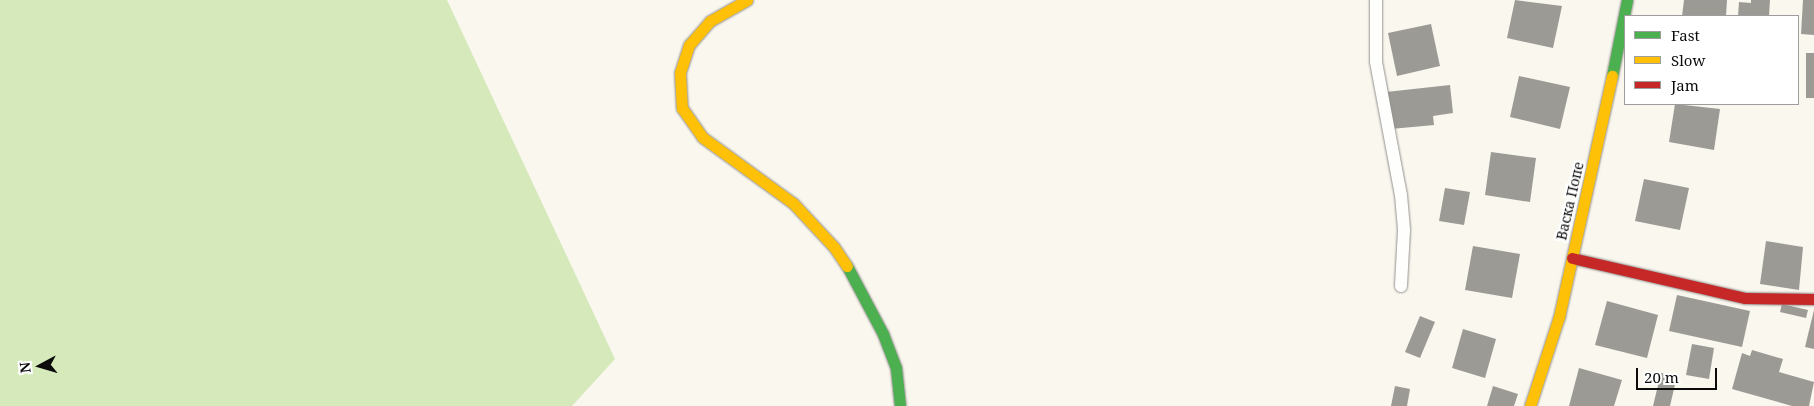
<!DOCTYPE html>
<html>
<head>
<meta charset="utf-8">
<style>
	body { margin:0 }
	#map { position:relative; width:1814px; height:406px; overflow:hidden; background:#faf7ef; font-family:"Noto Serif",serif }
	div>[style] { position:absolute }
	.forest>* { inset:0; background:#d5e9ba }
	.building>* { inset:0; background:#9c9a95 }
	.roads { filter:drop-shadow(0 0 1px #93918e) drop-shadow(0 0 1px #93918e) }
	.lane>* { height:12px; margin:-6px; padding:0 6px; transform-origin:6px; border-radius:6px; background:#fefefd }
	.fast>* { height:11px; margin:-5.5px; padding:0 5.5px; transform-origin:5.5px; border-radius:5.5px; background:#4caf50 }
	.slow>* { height:11px; margin:-5.5px; padding:0 5.5px; transform-origin:5.5px; border-radius:5.5px; background:#ffc107 }
	.jam>* { height:11px; margin:-5.5px; padding:0 5.5px; transform-origin:5.5px; border-radius:5.5px; background:#c62828 }
	span { translate:-50% -50%; white-space:nowrap; text-align:center; line-height:1.15; -webkit-text-stroke:5px #fff; paint-order:stroke }
	.street-label { font-size:14px; color:#0b0b0b }
	.legend { position:absolute; left:1624px; top:15px; width:175px; height:90px; box-sizing:border-box; background:#fff; border:1px solid #9d9d9d; margin:0; padding:6px 9px; list-style:none; font-size:15px; color:#0b0b0b }
	.legend li { display:flex; align-items:center; gap:10px; height:25px }
	.legend b { width:25px; border:1px solid #9d9d9d }
	.north { position:absolute; left:15px; top:341px; width:50px; height:50px; -webkit-text-stroke:4px #fff; paint-order:stroke; rotate:264deg; font-size:14px; font-weight:700; line-height:20px; text-align:center; color:#0b0b0b }
	.north::after { content:''; display:block; margin:auto; width:18px; height:22px; background:#0b0b0b; clip-path:polygon(50% 0,100% 100%,50% 72%,0 100%) }
	.scale { position:absolute; left:1636px; top:368px; width:81px; height:22px; box-sizing:border-box; border:2px solid #0b0b0b; border-top:0; padding-left:6px; font-size:15px; line-height:18px; white-space:nowrap; color:#0b0b0b; -webkit-text-stroke:4px #fff; paint-order:stroke }
</style>
</head>
<body>
<div id="map">
	<div class="forest">
		<i style="clip-path:polygon(0 0,447px 0,615px 359px,572px 406px,0 406px)"></i>
	</div>
	<div class="building">
		<i style="clip-path:polygon(1515px 0,1562px 6px,1553px 48px,1507px 38px)"></i>
		<i style="clip-path:polygon(1684px 0,1727px 0,1726px 16px,1682px 16px)"></i>
		<i style="clip-path:polygon(1751px 0,1770px 0,1769px 16px,1738px 16px,1739px 2px,1751px 3px)"></i>
		<i style="clip-path:polygon(1803px 0,1814px 0,1814px 35px,1801px 34px)"></i>
		<i style="clip-path:polygon(1431px 24px,1440px 66px,1397px 76px,1388px 33px)"></i>
		<i style="clip-path:polygon(1806px 53px,1814px 53px,1814px 98px,1806px 98px)"></i>
		<i style="clip-path:polygon(1519px 76px,1570px 87px,1560px 129px,1510px 117px)"></i>
		<i style="clip-path:polygon(1450px 85px,1453px 113px,1433px 116px,1434px 125px,1391px 129px,1386px 92px)"></i>
		<i style="clip-path:polygon(1675px 104px,1720px 109px,1714px 150px,1669px 142px)"></i>
		<i style="clip-path:polygon(1491px 152px,1536px 158px,1530px 202px,1485px 195px)"></i>
		<i style="clip-path:polygon(1644px 179px,1689px 188px,1680px 230px,1635px 221px)"></i>
		<i style="clip-path:polygon(1445px 188px,1470px 192px,1464px 225px,1439px 221px)"></i>
		<i style="clip-path:polygon(1766px 241px,1803px 247px,1799px 290px,1760px 284px)"></i>
		<i style="clip-path:polygon(1473px 246px,1520px 254px,1512px 298px,1465px 290px)"></i>
		<i style="clip-path:polygon(1677px 295px,1750px 311px,1742px 347px,1669px 331px)"></i>
		<i style="clip-path:polygon(1607px 301px,1658px 315px,1647px 358px,1595px 345px)"></i>
		<i style="clip-path:polygon(1782px 304px,1808px 310px,1806px 318px,1780px 312px)"></i>
		<i style="clip-path:polygon(1814px 310px,1814px 349px,1805px 347px)"></i>
		<i style="clip-path:polygon(1420px 316px,1435px 322px,1420px 358px,1405px 352px)"></i>
		<i style="clip-path:polygon(1463px 329px,1496px 339px,1485px 378px,1452px 368px)"></i>
		<i style="clip-path:polygon(1692px 344px,1714px 348px,1709px 379px,1686px 375px)"></i>
		<i style="clip-path:polygon(1752px 350px,1783px 359px,1779px 372px,1814px 382px,1809px 406px,1792px 406px,1732px 389px,1742px 353px,1750px 356px)"></i>
		<i style="clip-path:polygon(1579px 368px,1622px 380px,1614px 406px,1569px 406px)"></i>
		<i style="clip-path:polygon(1661px 373px,1677px 376px,1670px 406px,1653px 406px)"></i>
		<i style="clip-path:polygon(1395px 386px,1410px 389px,1407px 406px,1391px 406px)"></i>
		<i style="clip-path:polygon(1493px 386px,1518px 394px,1514px 406px,1487px 406px)"></i>
	</div>
	<div class="roads">
		<div class="lane">
			<i style="left:1376px;top:0;width:62px;rotate:90deg"></i>
			<i style="left:1376px;top:62px;width:135px;rotate:79.4deg"></i>
			<i style="left:1401px;top:195px;width:35px;rotate:85deg"></i>
			<i style="left:1404px;top:230px;width:56px;rotate:93.1deg"></i>
		</div>
		<div class="fast">
			<i style="left:1612px;top:76px;width:77px;rotate:-78.8deg"></i>
			<i style="left:847px;top:266px;width:77px;rotate:62.1deg"></i>
			<i style="left:883px;top:334px;width:36px;rotate:69deg"></i>
			<i style="left:896px;top:368px;width:38px;rotate:84deg"></i>
		</div>
		<div class="slow">
			<i style="left:747px;top:0;width:43px;rotate:150.4deg"></i>
			<i style="left:710px;top:21px;width:32px;rotate:131deg"></i>
			<i style="left:689px;top:45px;width:29px;rotate:108deg"></i>
			<i style="left:680px;top:73px;width:35px;rotate:87deg"></i>
			<i style="left:682px;top:108px;width:35px;rotate:55deg"></i>
			<i style="left:702px;top:137px;width:112px;rotate:36deg"></i>
			<i style="left:793px;top:203px;width:60px;rotate:47deg"></i>
			<i style="left:834px;top:247px;width:23px;rotate:56deg"></i>
			<i style="left:1530px;top:406px;width:94px;rotate:-72deg"></i>
			<i style="left:1559px;top:317px;width:247px;rotate:-77.6deg"></i>
		</div>
		<div class="jam">
			<i style="left:1572px;top:258px;width:178px;rotate:13deg"></i>
			<i style="left:1745px;top:298px;width:69px;rotate:0.8deg"></i>
		</div>
	</div>
	<div class="street-label">
		<span style="left:1570px;top:201px;rotate:-77deg">Васка Попе</span>
	</div>
	<ul class="legend">
	<li><b style="height:6px;background:#4caf50"></b>Fast</li>
	<li><b style="height:6px;background:#ffc107"></b>Slow</li>
	<li><b style="height:6px;background:#c62828"></b>Jam</li>
	</ul>
	<div class="north">N</div>
	<div class="scale">20 m</div>
</div>
</body>
</html>
